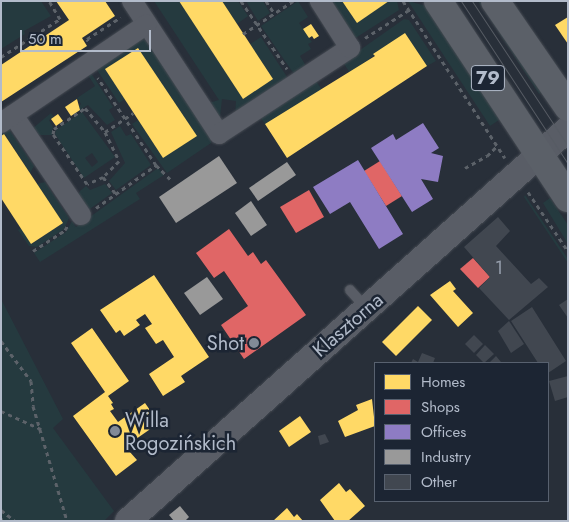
<!DOCTYPE html>
<html>
<head>
<meta charset="utf-8">
<style>
	body { margin:0 }
	#map { position:relative; width:569px; height:522px; overflow:hidden; background:#282f39; font-family:Jost,sans-serif }
	div>[style] { position:absolute }
	.green>* { inset:0; background:#253a3f }
	.homes>* { inset:0; background:#ffd966 }
	.shops>* { inset:0; background:#e06666 }
	.offices>* { inset:0; background:#8e7cc3 }
	.industry>* { inset:0; background:#999 }
	.building>* { inset:0; background:#414750 }
	.path>* { height:3px; margin-top:-1.5px; transform-origin:0; background:repeating-linear-gradient(90deg,#5c6269 0 4px,transparent 0 8px) }
	.roads { filter:drop-shadow(0 0 1px #454a52) drop-shadow(0 0 1px #454a52) }
	.service>* { height:10px; margin:-5px; padding:0 5px; transform-origin:5px; border-radius:5px; background:#595d66 }
	.minor>* { height:20px; margin:-10px; padding:0 10px; transform-origin:10px; border-radius:10px; background:#595d66 }
	.tertiary>* { height:26px; margin:-13px; padding:0 13px; transform-origin:13px; border-radius:13px; background:#595d66 }
	.primary>* { height:28px; margin:-14px; padding:0 14px; transform-origin:14px; border-radius:14px; background:#5b6068 }
	.tram>* { height:1px; margin:-0.5px; padding:0 0.5px; transform-origin:0.5px; border-radius:0.5px; background:#575c64 }
	.dots>* { width:14px; height:14px; translate:-50% -50%; box-sizing:border-box; border:2px solid #1c2533; border-radius:50% }
	span { translate:-50% -50%; white-space:nowrap; text-align:center; line-height:1.15; -webkit-text-stroke:5px #1c2533; paint-order:stroke }
	.number-label { font-size:18px; color:#969eac }
	.number-label span { -webkit-text-stroke-width:0 }
	.shield-label span { padding:1px 4px; background:#1c2533; border:1px solid; border-radius:4px; -webkit-text-stroke-width:0 }
	.shield-label { font-size:19px; color:#b2bbca; font-weight:700 }
	.street-label { font-size:20px; color:#b2bbca }
	.poi-label { font-size:20px; color:#b2bbca }
	.right { translate:-100% -50%; text-align:right }
	.left { translate:0 -50%; text-align:left }
	.frame { position:absolute; inset:0; border:2px solid #b2bbca; pointer-events:none }
	.legend { position:absolute; left:374px; top:362px; width:175px; height:140px; box-sizing:border-box; background:#1c2533; border:1px solid #58616f; margin:0; padding:6px 9px; list-style:none; font-size:15px; color:#b2bbca }
	.legend li { display:flex; align-items:center; gap:10px; height:25px }
	.legend b { width:25px; border:1px solid #58616f }
	.scale { position:absolute; left:20px; top:30px; width:131px; height:22px; box-sizing:border-box; border:2px solid #b2bbca; border-top:0; padding-left:6px; font-size:15px; line-height:18px; white-space:nowrap; color:#b2bbca; -webkit-text-stroke:4px #1c2533; paint-order:stroke }
</style>
</head>
<body>
<div id="map">
	<div class="green">
		<i style="clip-path:polygon(1px 1px,41px 1px,51px 16px,24px 31px,25px 34px,1px 49px)"></i>
		<i style="clip-path:polygon(154px 1px,179px 1px,243px 98px,273px 79px,250px 44px,261px 37px,289px 80px,235px 116px,236px 101px,222px 99px,220px 117px,218px 115px,208px 103px,219px 100px)"></i>
		<i style="clip-path:polygon(222px 1px,238px 1px,248px 16px,237px 24px)"></i>
		<i style="clip-path:polygon(246px 1px,263px 1px,270px 13px,258px 21px)"></i>
		<i style="clip-path:polygon(298px 1px,308px 17px,299px 23px,312px 42px,308px 44px,311px 49px,300px 56px,306px 66px,296px 77px,261px 26px)"></i>
		<i style="clip-path:polygon(330px 1px,342px 1px,357px 22px,387px 1px,397px 1px,399px 10px,354px 39px)"></i>
		<i style="clip-path:polygon(408px 1px,430px 7px,502px 118px,490px 126px)"></i>
		<i style="clip-path:polygon(478px 1px,483px 1px,544px 90px,539px 94px)"></i>
		<i style="clip-path:polygon(404px 19px,409px 20px,436px 61px,427px 66px,405px 33px,350px 73px,343px 62px)"></i>
		<i style="clip-path:polygon(140px 38px,149px 42px,211px 136px,211px 143px,167px 173px,132px 124px,138px 120px,163px 158px,196px 136px,138px 48px,105px 69px,125px 99px,119px 103px,95px 67px)"></i>
		<i style="clip-path:polygon(91px 73px,113px 107px,109px 110px,115px 120px,107px 125px,88px 105px,80px 110px,78px 107px,81px 104px,77px 98px,95px 86px,88px 75px)"></i>
		<i style="clip-path:polygon(316px 81px,322px 90px,265px 124px,260px 117px)"></i>
		<i style="clip-path:polygon(evenodd,82px 112px,115px 157px,84px 178px,55px 134px,56px 130px,82px 112px,92px 153px,98px 162px,92px 167px,85px 158px,92px 153px)"></i>
		<i style="clip-path:polygon(51px 113px,54px 117px,49px 120px,53px 127px,52px 135px,39px 135px,32px 129px)"></i>
		<i style="clip-path:polygon(120px 126px,126px 136px,131px 134px,151px 165px,116px 190px,109px 181px,125px 163px,111px 132px)"></i>
		<i style="clip-path:polygon(8px 128px,34px 166px,30px 173px,5px 134px,1px 136px,1px 132px)"></i>
		<i style="clip-path:polygon(158px 168px,164px 175px,136px 193px,140px 199px,40px 262px,34px 253px,66px 232px,72px 221px,76px 227px)"></i>
		<i style="clip-path:polygon(45px 182px,69px 218px,64px 229px,37px 247px,29px 246px,18px 230px,21px 228px,32px 244px,63px 223px,37px 184px)"></i>
		<i style="clip-path:polygon(105px 184px,112px 193px,87px 211px,78px 196px,80px 191px,86px 186px,90px 190px)"></i>
		<i style="clip-path:polygon(525px 195px,568px 259px,568px 263px,524px 197px)"></i>
		<i style="clip-path:polygon(550px 198px,568px 225px,568px 244px,543px 203px)"></i>
		<i style="clip-path:polygon(1px 299px,63px 419px,53px 428px,114px 511px,104px 521px,1px 521px)"></i>
	</div>
	<div class="homes">
		<i style="clip-path:polygon(56px 1px,105px 1px,115px 16px,82px 38px,87px 46px,1px 102px,1px 65px,69px 20px)"></i>
		<i style="clip-path:polygon(179px 1px,222px 1px,273px 79px,243px 99px)"></i>
		<i style="clip-path:polygon(342px 1px,389px 1px,357px 23px)"></i>
		<i style="clip-path:polygon(568px 17px,568px 44px,555px 25px)"></i>
		<i style="clip-path:polygon(311px 24px,319px 36px,314px 39px,312px 36px,309px 38px,303px 29px)"></i>
		<i style="clip-path:polygon(405px 33px,427px 66px,287px 158px,265px 124px,375px 56px,373px 54px)"></i>
		<i style="clip-path:polygon(138px 48px,197px 136px,163px 158px,105px 69px)"></i>
		<i style="clip-path:polygon(77px 99px,80px 110px,71px 116px,65px 107px)"></i>
		<i style="clip-path:polygon(58px 114px,63px 121px,56px 126px,51px 119px)"></i>
		<i style="clip-path:polygon(4px 134px,63px 223px,31px 244px,1px 198px,1px 136px)"></i>
		<i style="clip-path:polygon(154px 275px,209px 357px,181px 376px,185px 382px,163px 396px,149px 374px,174px 357px,163px 340px,156px 344px,145px 328px,152px 324px,145px 314px,136px 320px,140px 325px,124px 336px,120px 330px,116px 333px,100px 310px)"></i>
		<i style="clip-path:polygon(450px 281px,456px 289px,453px 291px,473px 313px,458px 327px,430px 295px)"></i>
		<i style="clip-path:polygon(418px 306px,432px 320px,396px 356px,382px 342px)"></i>
		<i style="clip-path:polygon(92px 328px,129px 381px,108px 396px,113px 403px,111px 404px,114px 409px,110px 411px,118px 422px,145px 403px,159px 423px,136px 439px,140px 443px,129px 451px,137px 460px,116px 476px,73px 416px,105px 392px,71px 343px)"></i>
		<i style="clip-path:polygon(372px 399px,375px 426px,345px 437px,338px 421px,358px 410px,356px 405px)"></i>
		<i style="clip-path:polygon(300px 416px,311px 432px,289px 447px,279px 431px)"></i>
		<i style="clip-path:polygon(339px 483px,346px 492px,350px 489px,365px 506px,348px 521px,335px 521px,320px 500px)"></i>
		<i style="clip-path:polygon(287px 508px,294px 517px,297px 514px,303px 521px,273px 521px)"></i>
	</div>
	<div class="shops">
		<i style="clip-path:polygon(380px 161px,402px 196px,386px 206px,364px 171px)"></i>
		<i style="clip-path:polygon(309px 190px,324px 217px,296px 233px,280px 207px)"></i>
		<i style="clip-path:polygon(229px 229px,248px 256px,253px 252px,261px 264px,266px 260px,306px 315px,244px 359px,221px 325px,248px 306px,224px 271px,214px 278px,196px 253px)"></i>
		<i style="clip-path:polygon(473px 258px,490px 277px,478px 288px,460px 269px)"></i>
	</div>
	<div class="offices">
		<i style="clip-path:polygon(423px 123px,439px 148px,431px 153px,443px 156px,438px 182px,421px 179px,433px 199px,412px 212px,371px 148px,393px 134px,396px 140px)"></i>
		<i style="clip-path:polygon(358px 160px,403px 234px,379px 249px,350px 202px,330px 214px,313px 187px)"></i>
	</div>
	<div class="industry">
		<i style="clip-path:polygon(219px 156px,237px 183px,176px 223px,159px 197px)"></i>
		<i style="clip-path:polygon(287px 162px,296px 175px,258px 201px,249px 188px)"></i>
		<i style="clip-path:polygon(251px 201px,267px 225px,251px 236px,235px 213px)"></i>
		<i style="clip-path:polygon(207px 277px,223px 299px,200px 315px,184px 293px)"></i>
		<i style="clip-path:polygon(180px 506px,189px 517px,185px 521px,174px 521px,169px 515px)"></i>
	</div>
	<div class="building">
		<i style="clip-path:polygon(498px 217px,510px 231px,496px 246px,531px 284px,539px 278px,548px 287px,509px 320px,479px 288px,490px 277px,464px 247px)"></i>
		<i style="clip-path:polygon(568px 299px,568px 318px,559px 305px)"></i>
		<i style="clip-path:polygon(532px 307px,566px 361px,548px 373px,548px 363px,538px 363px,511px 321px)"></i>
		<i style="clip-path:polygon(509px 321px,524px 344px,511px 353px,498px 331px)"></i>
		<i style="clip-path:polygon(474px 335px,483px 344px,474px 353px,465px 344px)"></i>
		<i style="clip-path:polygon(485px 345px,494px 354px,484px 363px,476px 355px)"></i>
		<i style="clip-path:polygon(422px 353px,435px 358px,433px 363px,411px 363px,413px 359px,418px 362px)"></i>
		<i style="clip-path:polygon(496px 356px,501px 362px,503px 363px,489px 363px)"></i>
		<i style="clip-path:polygon(568px 376px,568px 397px,555px 401px,549px 381px)"></i>
		<i style="clip-path:polygon(325px 434px,329px 442px,320px 445px,318px 436px)"></i>
	</div>
	<div class="path">
		<i style="left:241px;top:1px;width:82px;rotate:55.9deg"></i>
		<i style="left:266px;top:1px;width:14px;rotate:56deg"></i>
		<i style="left:403px;top:1px;width:187px;rotate:57deg"></i>
		<i style="left:243px;top:34px;width:60px;rotate:-33.4deg"></i>
		<i style="left:365px;top:38px;width:52px;rotate:-32.5deg"></i>
		<i style="left:88px;top:41px;width:2px;rotate:-117deg"></i>
		<i style="left:87px;top:39px;width:40px;rotate:-32.9deg"></i>
		<i style="left:1px;top:57px;width:70px;rotate:-32.8deg"></i>
		<i style="left:60px;top:19px;width:21px;rotate:-121deg"></i>
		<i style="left:85px;top:108px;width:31px;rotate:50deg"></i>
		<i style="left:105px;top:132px;width:32px;rotate:64deg"></i>
		<i style="left:119px;top:161px;width:23px;rotate:135deg"></i>
		<i style="left:103px;top:177px;width:17px;rotate:156deg"></i>
		<i style="left:87px;top:184px;width:60px;rotate:-124.2deg"></i>
		<i style="left:53px;top:134px;width:5px;rotate:-79deg"></i>
		<i style="left:54px;top:129px;width:37px;rotate:-34deg"></i>
		<i style="left:105px;top:132px;width:34px;rotate:-34deg"></i>
		<i style="left:156px;top:165px;width:20px;rotate:45deg"></i>
		<i style="left:465px;top:168px;width:25px;rotate:-29deg"></i>
		<i style="left:487px;top:156px;width:14px;rotate:-45deg"></i>
		<i style="left:103px;top:177px;width:21px;rotate:53deg"></i>
		<i style="left:528px;top:192px;width:71px;rotate:55.9deg"></i>
		<i style="left:96px;top:208px;width:74px;rotate:-35.6deg"></i>
		<i style="left:156px;top:165px;width:105px;rotate:-123.7deg"></i>
		<i style="left:33px;top:251px;width:38px;rotate:-33deg"></i>
		<i style="left:65px;top:230px;width:6px;rotate:-59deg"></i>
		<i style="left:1px;top:341px;width:50px;rotate:53.1deg"></i>
		<i style="left:31px;top:381px;width:25px;rotate:85deg"></i>
		<i style="left:33px;top:406px;width:120px;rotate:73.5deg"></i>
		<i style="left:1px;top:411px;width:44px;rotate:24.2deg"></i>
		<i style="left:1px;top:510px;width:18px;rotate:38deg"></i>
		<i style="left:1px;top:518px;width:3px;rotate:72deg"></i>
	</div>
	<div class="roads">
		<div class="service">
			<i style="left:350px;top:290px;width:24px;rotate:48deg"></i>
		</div>
		<div class="minor">
			<i style="left:132px;top:1px;width:159px;rotate:56.8deg"></i>
			<i style="left:219px;top:134px;width:157px;rotate:-33.3deg"></i>
			<i style="left:350px;top:48px;width:56px;rotate:-122.6deg"></i>
			<i style="left:13px;top:115px;width:121px;rotate:55.8deg"></i>
			<i style="left:1px;top:123px;width:176px;rotate:-34.1deg"></i>
		</div>
		<div class="tertiary">
			<i style="left:128px;top:521px;width:589px;rotate:-41.7deg"></i>
		</div>
		<div class="primary">
			<i style="left:438px;top:1px;width:236px;rotate:56.6deg"></i>
			<i style="left:495px;top:1px;width:129px;rotate:55.4deg"></i>
		</div>
	</div>
	<div class="tram">
		<i style="left:461px;top:1px;width:195px;rotate:56.7deg"></i>
		<i style="left:472px;top:1px;width:174px;rotate:56.5deg"></i>
	</div>
	<div class="dots">
		<i style="left:254px;top:343px;background:#828a97"></i>
		<i style="left:115px;top:431px;background:#828a97"></i>
	</div>
	<div class="number-label">
		<span style="left:499px;top:268px">1</span>
	</div>
	<div class="shield-label">
		<span style="left:488px;top:78px">79</span>
	</div>
	<div class="street-label">
		<span style="left:348px;top:325px;rotate:-41deg">Klasztorna</span>
	</div>
	<div class="poi-label">
		<span class="right" style="left:244px;top:343px">Shot</span>
		<span class="left" style="left:125px;top:432px">Willa<br>Rogozińskich</span>
	</div>
	<div class="frame"></div>
	<ul class="legend">
	<li><b style="height:14px;background:#ffd966"></b>Homes</li>
	<li><b style="height:14px;background:#e06666"></b>Shops</li>
	<li><b style="height:14px;background:#8e7cc3"></b>Offices</li>
	<li><b style="height:14px;background:#999"></b>Industry</li>
	<li><b style="height:14px;background:#414750"></b>Other</li>
	</ul>
	<div class="scale">50 m</div>
</div>
</body>
</html>
